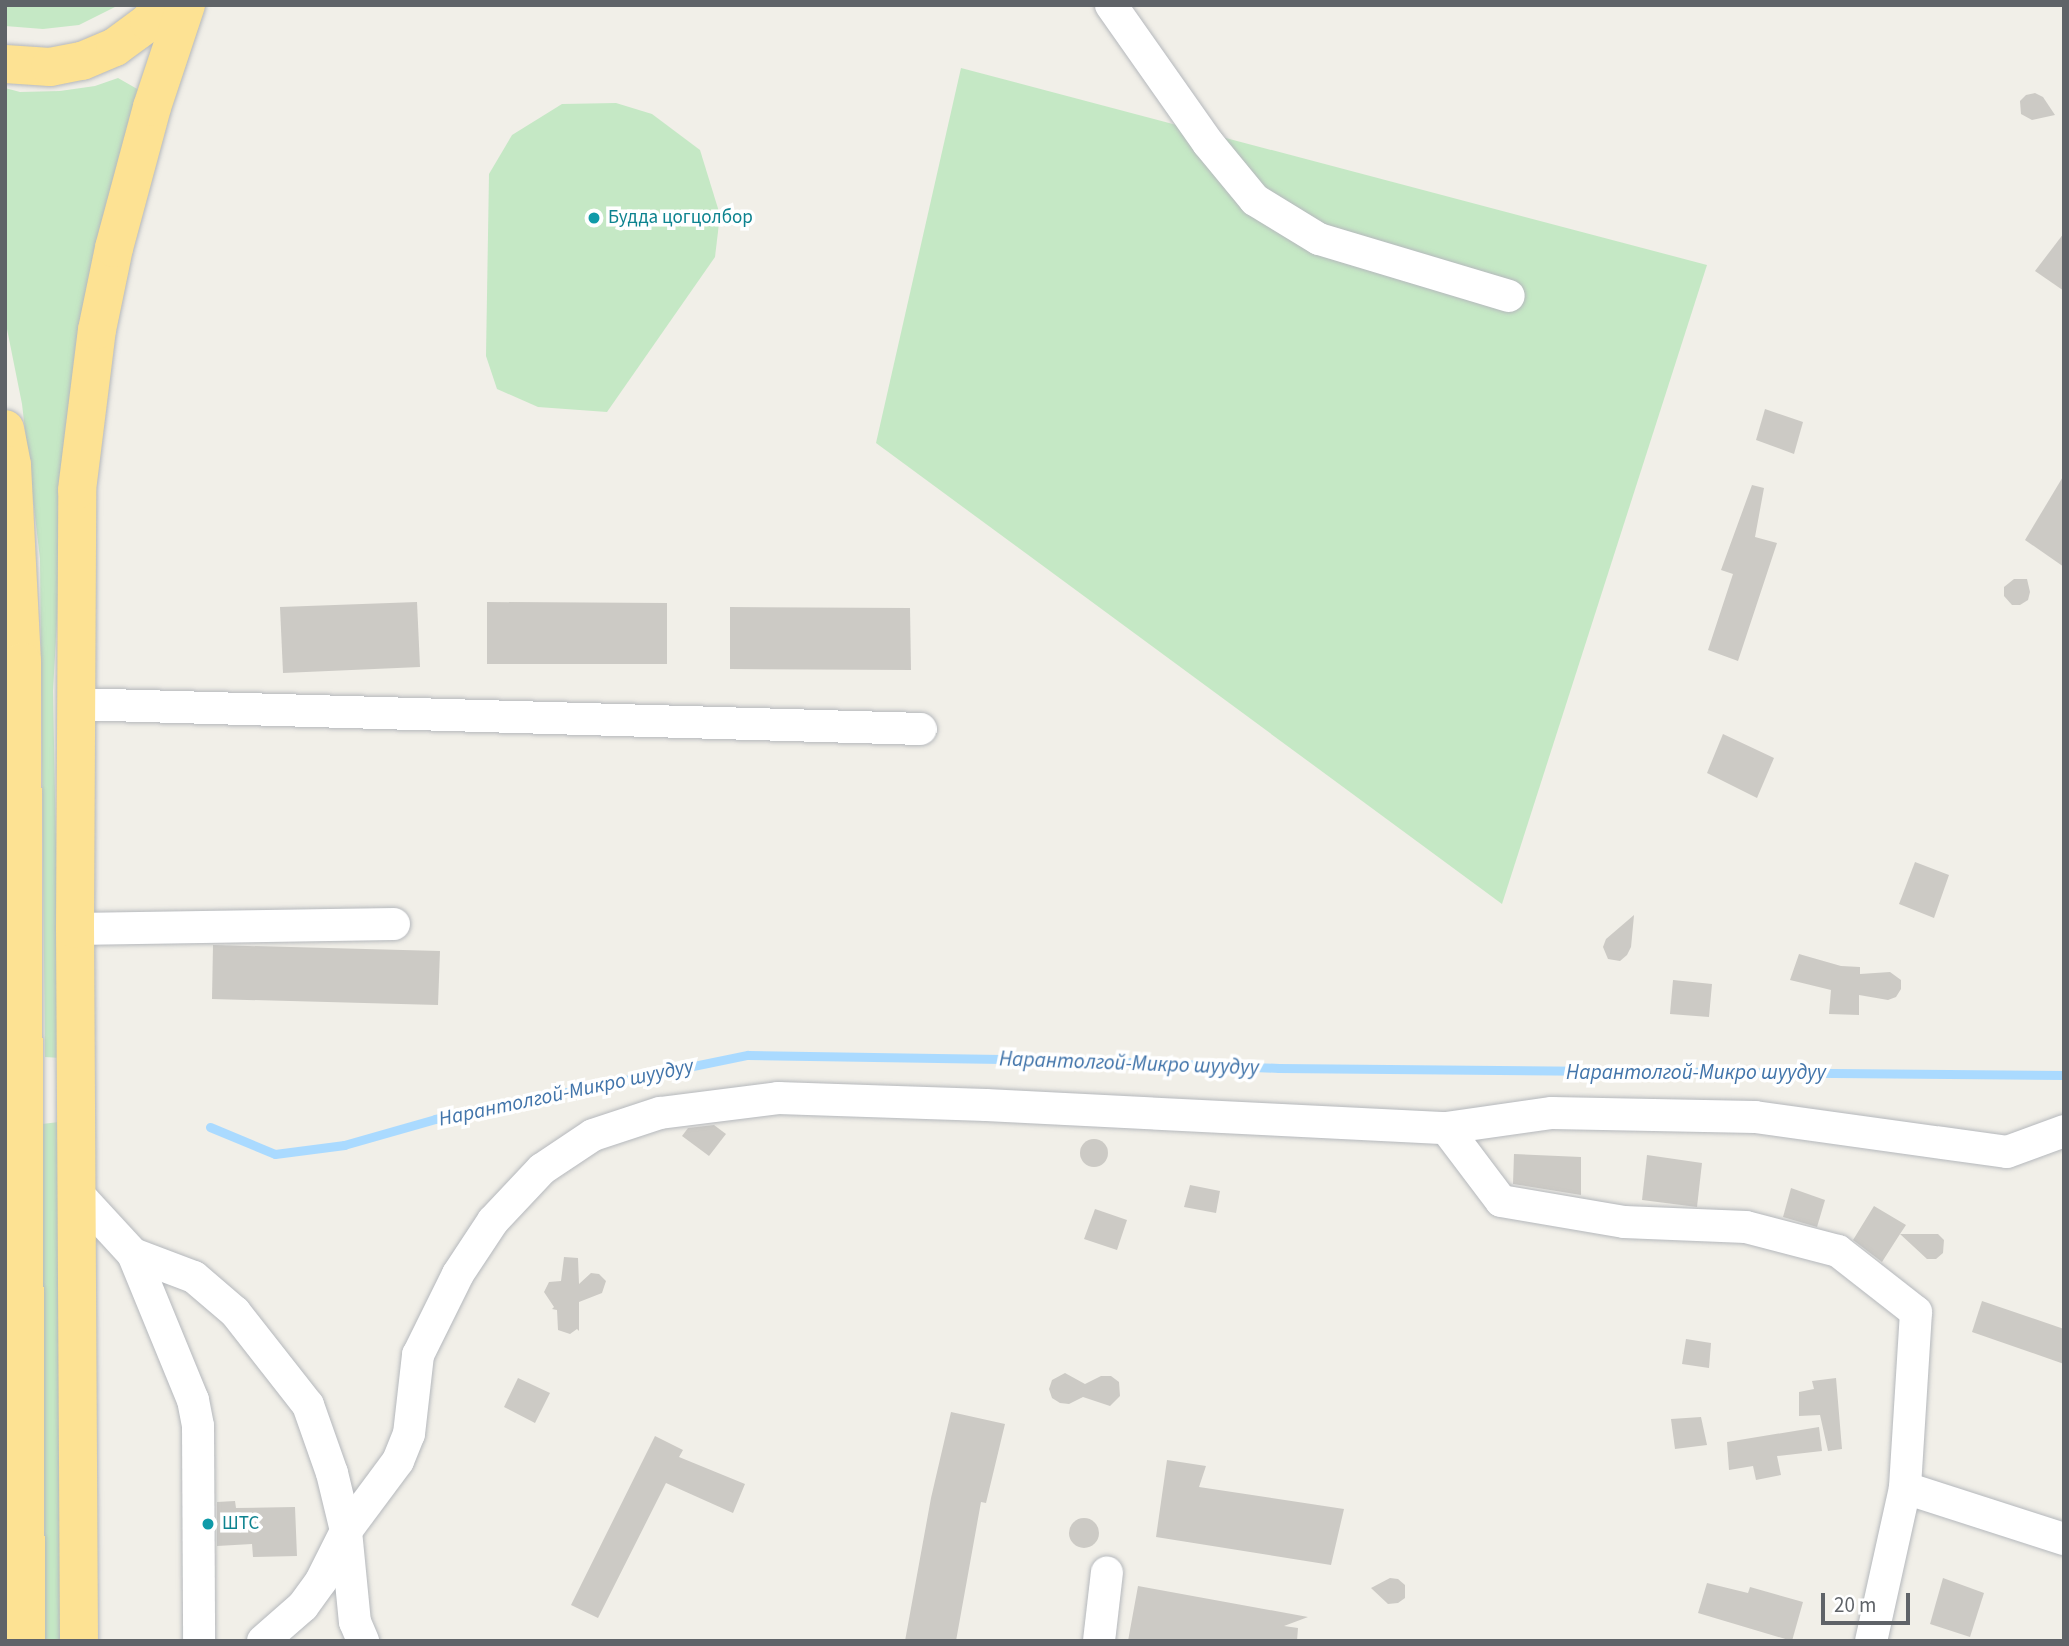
<!DOCTYPE html>
<html>
<head>
<meta charset="utf-8">
<style>
	body { margin:0 }
	#map { position:relative; width:2069px; height:1646px; overflow:hidden; background:#f1efe8; font-family:"Source Sans 3",sans-serif }
	div>[style] { position:absolute }
	.green>* { inset:0; background:#c5e8c5 }
	.stream>* { height:9px; margin:-4.5px; padding:0 4.5px; transform-origin:4.5px; border-radius:4.5px; background:#aadaff }
	.building>* { inset:0; background:#cccac5 }
	.round { border-radius:50% }
	.roads { filter:drop-shadow(0 0 2px #b5b8bc) drop-shadow(0 0 2px #b5b8bc) }
	.minor>* { height:32px; margin:-16px; padding:0 16px; transform-origin:16px; border-radius:16px; background:#fff }
	.highway>* { height:38px; margin:-19px; padding:0 19px; transform-origin:19px; border-radius:19px; background:#fde293 }
	.dots>* { width:19px; height:19px; translate:-50% -50%; box-sizing:border-box; border:4px solid #fff; border-radius:50% }
	span { translate:-50% -50%; white-space:nowrap; text-align:center; line-height:1.15; -webkit-text-stroke:7px #fff; paint-order:stroke }
	.culture-label { font-size:19px; color:#0d838f }
	.left { translate:0 -50%; text-align:left }
	.water-label { font-size:21px; color:#4174aa; font-style:italic }
	.frame { position:absolute; inset:0; border:7px solid #5f6368; pointer-events:none }
	.scale { position:absolute; left:1821px; top:1593px; width:89px; height:32px; box-sizing:border-box; border:4px solid #5f6368; border-top:0; padding-left:9px; font-size:21px; line-height:24px; white-space:nowrap; color:#5f6368; -webkit-text-stroke:5px #fff; paint-order:stroke }
</style>
</head>
<body>
<div id="map">
	<div class="green">
		<i style="clip-path:polygon(5px 5px,119px 5px,79px 25px,43px 29px,5px 26px)"></i>
		<i style="clip-path:polygon(961px 68px,1707px 265px,1502px 904px,876px 443px)"></i>
		<i style="clip-path:polygon(118px 78px,139px 90px,65px 478px,53px 691px,60px 1058px,45px 1057px,40px 559px,22px 404px,5px 319px,5px 88px,20px 92px,60px 91px,95px 86px)"></i>
		<i style="clip-path:polygon(616px 103px,652px 114px,700px 150px,720px 215px,715px 257px,607px 412px,538px 407px,497px 389px,486px 356px,489px 174px,512px 135px,562px 104px)"></i>
		<i style="clip-path:polygon(59px 1122px,63px 1641px,45px 1641px,42px 1124px)"></i>
	</div>
	<div class="stream">
		<i style="left:210px;top:1127px;width:70px;rotate:22.6deg"></i>
		<i style="left:275px;top:1154px;width:70px;rotate:-7.4deg"></i>
		<i style="left:344px;top:1145px;width:95px;rotate:-15.9deg"></i>
		<i style="left:435px;top:1119px;width:319px;rotate:-11.6deg"></i>
		<i style="left:748px;top:1055px;width:332px;rotate:0.9deg"></i>
		<i style="left:1080px;top:1060px;width:199px;rotate:2.3deg"></i>
		<i style="left:1279px;top:1068px;width:785px;rotate:0.51deg"></i>
	</div>
	<div class="building">
		<i style="clip-path:polygon(2035px 93px,2043px 97px,2055px 115px,2032px 120px,2021px 114px,2020px 101px,2026px 95px)"></i>
		<i style="clip-path:polygon(2064px 233px,2064px 291px,2035px 271px)"></i>
		<i style="clip-path:polygon(1765px 409px,1803px 422px,1794px 454px,1756px 440px)"></i>
		<i style="clip-path:polygon(2064px 475px,2064px 567px,2025px 540px)"></i>
		<i style="clip-path:polygon(1752px 485px,1764px 488px,1755px 537px,1777px 543px,1738px 661px,1708px 650px,1733px 574px,1721px 570px)"></i>
		<i style="clip-path:polygon(2014px 579px,2027px 579px,2030px 592px,2028px 600px,2020px 605px,2012px 605px,2004px 596px,2004px 587px)"></i>
		<i style="clip-path:polygon(417px 602px,420px 667px,283px 673px,280px 607px)"></i>
		<i style="clip-path:polygon(487px 602px,667px 603px,667px 664px,487px 664px)"></i>
		<i style="clip-path:polygon(730px 607px,910px 608px,911px 670px,730px 669px)"></i>
		<i style="clip-path:polygon(1723px 734px,1774px 758px,1757px 798px,1707px 773px)"></i>
		<i style="clip-path:polygon(1915px 862px,1949px 875px,1934px 918px,1899px 904px)"></i>
		<i style="clip-path:polygon(1634px 915px,1631px 947px,1627px 955px,1620px 961px,1608px 959px,1603px 947px,1606px 939px)"></i>
		<i style="clip-path:polygon(213px 945px,440px 951px,438px 1005px,212px 999px)"></i>
		<i style="clip-path:polygon(1799px 954px,1841px 966px,1860px 967px,1860px 974px,1890px 972px,1901px 980px,1901px 989px,1896px 997px,1888px 1000px,1859px 995px,1859px 1015px,1829px 1014px,1831px 990px,1790px 980px)"></i>
		<i style="clip-path:polygon(1673px 980px,1712px 984px,1709px 1017px,1670px 1014px)"></i>
		<i style="clip-path:polygon(714px 1125px,726px 1134px,709px 1156px,682px 1136px,688px 1128px)"></i>
		<i class="round" style="left:1080px;top:1139px;width:28px;height:28px"></i>
		<i style="clip-path:polygon(1514px 1154px,1581px 1157px,1581px 1195px,1513px 1184px)"></i>
		<i style="clip-path:polygon(1647px 1155px,1702px 1163px,1697px 1207px,1642px 1200px)"></i>
		<i style="clip-path:polygon(1190px 1185px,1220px 1191px,1216px 1213px,1184px 1207px)"></i>
		<i style="clip-path:polygon(1791px 1188px,1825px 1200px,1817px 1227px,1783px 1217px)"></i>
		<i style="clip-path:polygon(1874px 1206px,1906px 1225px,1900px 1234px,1938px 1234px,1944px 1240px,1943px 1253px,1936px 1259px,1927px 1259px,1900px 1234px,1882px 1262px,1853px 1240px)"></i>
		<i style="clip-path:polygon(1095px 1209px,1127px 1220px,1117px 1250px,1084px 1239px)"></i>
		<i style="clip-path:polygon(564px 1257px,578px 1258px,579px 1284px,591px 1273px,599px 1274px,606px 1281px,602px 1293px,579px 1302px,579px 1331px,577px 1329px,570px 1334px,558px 1330px,557px 1310px,552px 1309px,554px 1307px,544px 1292px,549px 1282px,561px 1281px)"></i>
		<i style="clip-path:polygon(1982px 1301px,2064px 1329px,2064px 1364px,1972px 1332px)"></i>
		<i style="clip-path:polygon(1686px 1339px,1711px 1343px,1709px 1368px,1682px 1364px)"></i>
		<i style="clip-path:polygon(1065px 1373px,1085px 1384px,1101px 1376px,1111px 1376px,1119px 1382px,1120px 1396px,1110px 1406px,1083px 1397px,1069px 1404px,1060px 1403px,1052px 1398px,1049px 1389px,1052px 1380px)"></i>
		<i style="clip-path:polygon(518px 1378px,550px 1393px,535px 1423px,504px 1407px)"></i>
		<i style="clip-path:polygon(1836px 1378px,1842px 1449px,1828px 1451px,1820px 1415px,1799px 1416px,1799px 1392px,1814px 1389px,1812px 1381px)"></i>
		<i style="clip-path:polygon(951px 1412px,1005px 1424px,986px 1503px,981px 1502px,956px 1641px,905px 1641px,931px 1498px)"></i>
		<i style="clip-path:polygon(1701px 1417px,1707px 1445px,1675px 1449px,1671px 1419px)"></i>
		<i style="clip-path:polygon(1819px 1427px,1822px 1451px,1777px 1456px,1781px 1475px,1756px 1480px,1753px 1466px,1729px 1470px,1727px 1442px)"></i>
		<i style="clip-path:polygon(655px 1436px,683px 1450px,679px 1457px,745px 1484px,733px 1513px,666px 1483px,598px 1618px,571px 1605px)"></i>
		<i style="clip-path:polygon(1167px 1460px,1206px 1466px,1199px 1487px,1344px 1509px,1331px 1565px,1156px 1537px)"></i>
		<i style="clip-path:polygon(235px 1501px,236px 1508px,295px 1507px,297px 1556px,253px 1557px,252px 1544px,217px 1546px,217px 1502px)"></i>
		<i class="round" style="left:1069px;top:1518px;width:30px;height:30px"></i>
		<i style="clip-path:polygon(1390px 1578px,1398px 1579px,1405px 1585px,1405px 1598px,1398px 1603px,1388px 1604px,1371px 1588px)"></i>
		<i style="clip-path:polygon(1943px 1578px,1984px 1593px,1970px 1637px,1930px 1624px)"></i>
		<i style="clip-path:polygon(1707px 1583px,1748px 1593px,1750px 1587px,1803px 1602px,1792px 1641px,1698px 1613px)"></i>
		<i style="clip-path:polygon(1138px 1586px,1308px 1617px,1284px 1626px,1298px 1628px,1297px 1641px,1128px 1641px)"></i>
	</div>
	<div class="roads">
		<div class="minor">
			<i style="left:1111px;top:5px;width:169px;rotate:54.9deg"></i>
			<i style="left:1208px;top:143px;width:74px;rotate:50.5deg"></i>
			<i style="left:1255px;top:200px;width:75px;rotate:31.4deg"></i>
			<i style="left:1319px;top:239px;width:198px;rotate:16.7deg"></i>
			<i style="left:75px;top:704px;width:846px;rotate:1.69deg"></i>
			<i style="left:75px;top:929px;width:319px;rotate:-0.9deg"></i>
			<i style="left:1446px;top:1128px;width:107px;rotate:-8.1deg"></i>
			<i style="left:1552px;top:1113px;width:203px;rotate:1.1deg"></i>
			<i style="left:1755px;top:1117px;width:254px;rotate:7.9deg"></i>
			<i style="left:2007px;top:1152px;width:61px;rotate:-20.2deg"></i>
			<i style="left:76px;top:1192px;width:84px;rotate:47.4deg"></i>
			<i style="left:133px;top:1254px;width:158px;rotate:67.7deg"></i>
			<i style="left:193px;top:1400px;width:26px;rotate:79deg"></i>
			<i style="left:198px;top:1426px;width:215px;rotate:89.7deg"></i>
			<i style="left:133px;top:1254px;width:65px;rotate:20.7deg"></i>
			<i style="left:194px;top:1277px;width:54px;rotate:40.5deg"></i>
			<i style="left:235px;top:1312px;width:118px;rotate:51.9deg"></i>
			<i style="left:308px;top:1405px;width:72px;rotate:70.6deg"></i>
			<i style="left:332px;top:1473px;width:60px;rotate:76.4deg"></i>
			<i style="left:346px;top:1531px;width:91px;rotate:84.4deg"></i>
			<i style="left:355px;top:1622px;width:21px;rotate:67deg"></i>
			<i style="left:1905px;top:1488px;width:167px;rotate:17.8deg"></i>
			<i style="left:263px;top:1641px;width:53px;rotate:-41.2deg"></i>
			<i style="left:303px;top:1606px;width:31px;rotate:-54deg"></i>
			<i style="left:321px;top:1581px;width:56px;rotate:-63.4deg"></i>
			<i style="left:346px;top:1531px;width:87px;rotate:-53.4deg"></i>
			<i style="left:398px;top:1461px;width:29px;rotate:-68deg"></i>
			<i style="left:409px;top:1434px;width:80px;rotate:-83.5deg"></i>
			<i style="left:418px;top:1355px;width:90px;rotate:-63.7deg"></i>
			<i style="left:458px;top:1274px;width:64px;rotate:-56.6deg"></i>
			<i style="left:493px;top:1221px;width:71px;rotate:-46.7deg"></i>
			<i style="left:542px;top:1169px;width:61px;rotate:-33.7deg"></i>
			<i style="left:593px;top:1135px;width:71px;rotate:-18.2deg"></i>
			<i style="left:660px;top:1113px;width:119px;rotate:-7.2deg"></i>
			<i style="left:778px;top:1098px;width:208px;rotate:1.9deg"></i>
			<i style="left:986px;top:1105px;width:461px;rotate:2.9deg"></i>
			<i style="left:1446px;top:1128px;width:91px;rotate:53deg"></i>
			<i style="left:1501px;top:1201px;width:125px;rotate:9.7deg"></i>
			<i style="left:1624px;top:1222px;width:122px;rotate:2.3deg"></i>
			<i style="left:1746px;top:1227px;width:95px;rotate:14.6deg"></i>
			<i style="left:1838px;top:1251px;width:99px;rotate:38deg"></i>
			<i style="left:1916px;top:1312px;width:176px;rotate:93.6deg"></i>
			<i style="left:1905px;top:1488px;width:157px;rotate:102.5deg"></i>
			<i style="left:1099px;top:1641px;width:69px;rotate:-83.4deg"></i>
		</div>
		<div class="highway">
			<i style="left:5px;top:64px;width:45px;rotate:3.8deg"></i>
			<i style="left:50px;top:67px;width:33px;rotate:-11deg"></i>
			<i style="left:82px;top:61px;width:36px;rotate:-23deg"></i>
			<i style="left:115px;top:47px;width:42px;rotate:-36.3deg"></i>
			<i style="left:149px;top:22px;width:21px;rotate:-53deg"></i>
			<i style="left:5px;top:429px;width:37px;rotate:79deg"></i>
			<i style="left:12px;top:465px;width:197px;rotate:87.1deg"></i>
			<i style="left:22px;top:662px;width:979px;rotate:89.77deg"></i>
			<i style="left:79px;top:1641px;width:712px;rotate:-90.32deg"></i>
			<i style="left:75px;top:929px;width:439px;rotate:-89.7deg"></i>
			<i style="left:77px;top:490px;width:161px;rotate:-82.9deg"></i>
			<i style="left:97px;top:330px;width:84px;rotate:-78.3deg"></i>
			<i style="left:114px;top:248px;width:146px;rotate:-74.9deg"></i>
			<i style="left:152px;top:107px;width:108px;rotate:-71.6deg"></i>
		</div>
	</div>
	<div class="dots">
		<i style="left:594px;top:218px;background:#0f9aa8"></i>
		<i style="left:208px;top:1524px;background:#0f9aa8"></i>
	</div>
	<div class="culture-label">
		<span class="left" style="left:608px;top:218px">Будда цогцолбор</span>
		<span class="left" style="left:222px;top:1524px">ШТС</span>
	</div>
	<div class="water-label">
		<span style="left:1129px;top:1063px;rotate:2deg">Нарантолгой-Микро шуудуу</span>
		<span style="left:1696px;top:1072px">Нарантолгой-Микро шуудуу</span>
		<span style="left:566px;top:1092px;rotate:-12deg">Нарантолгой-Микро шуудуу</span>
	</div>
	<div class="frame"></div>
	<div class="scale">20 m</div>
</div>
</body>
</html>
